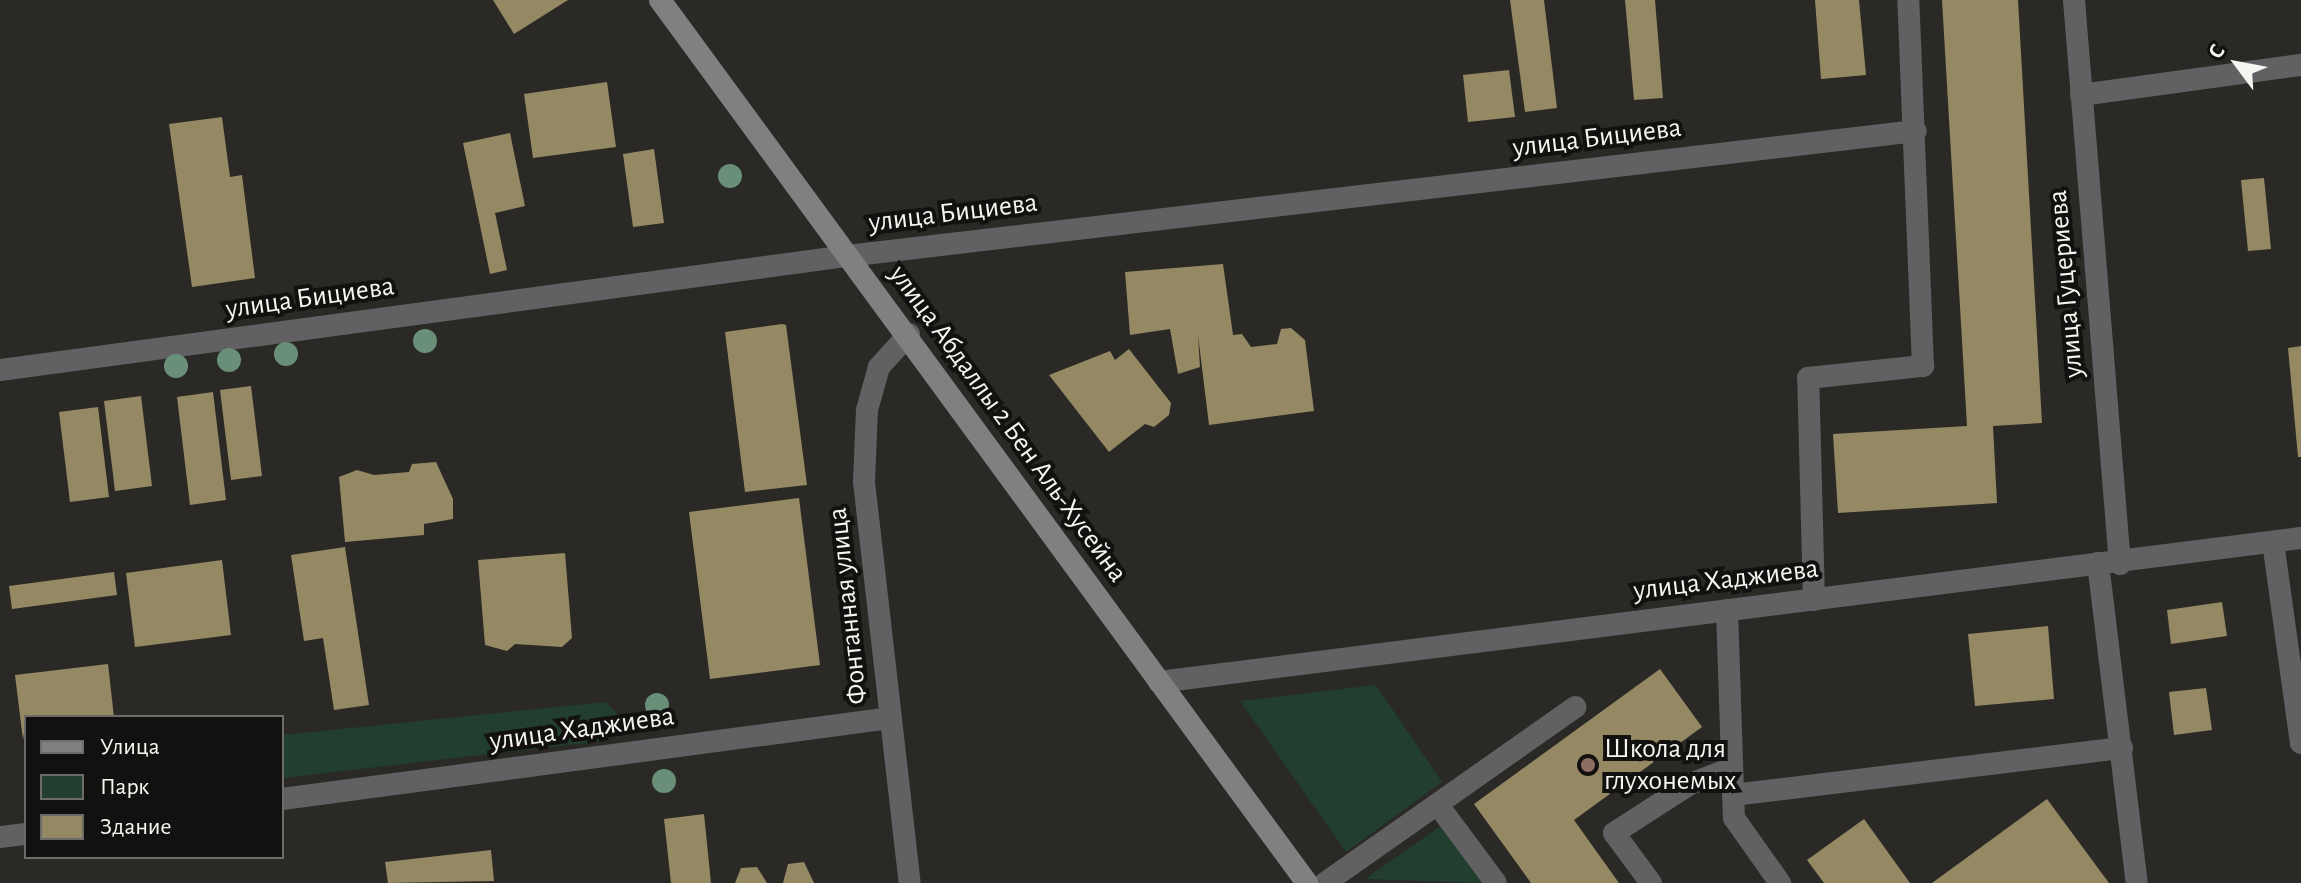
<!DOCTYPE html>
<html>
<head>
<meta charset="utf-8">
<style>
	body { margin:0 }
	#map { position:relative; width:2301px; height:883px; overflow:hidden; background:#2a2925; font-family:"Alegreya Sans",sans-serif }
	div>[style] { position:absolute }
	.green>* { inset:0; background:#213e2f }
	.building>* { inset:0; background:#958964 }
	.service>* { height:22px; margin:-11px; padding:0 11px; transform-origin:11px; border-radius:11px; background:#616062 }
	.minor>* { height:22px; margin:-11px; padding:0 11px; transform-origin:11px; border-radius:11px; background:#616062 }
	.tertiary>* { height:22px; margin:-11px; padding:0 11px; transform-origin:11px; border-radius:11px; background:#616062 }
	.secondary>* { height:22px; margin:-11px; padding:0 11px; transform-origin:11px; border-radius:11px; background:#807f82 }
	.trees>* { width:24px; height:24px; margin:-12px; border-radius:50%; background:#6a8f79 }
	.dots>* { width:22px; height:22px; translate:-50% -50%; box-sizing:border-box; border:4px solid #121110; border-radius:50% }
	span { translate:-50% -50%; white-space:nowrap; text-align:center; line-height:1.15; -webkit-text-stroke:8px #121110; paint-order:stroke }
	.street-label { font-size:28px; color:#f6f5f2 }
	.poi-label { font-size:28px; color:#f6f5f2 }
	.left { translate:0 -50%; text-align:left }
	.legend { position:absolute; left:24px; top:715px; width:260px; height:144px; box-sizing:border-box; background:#121110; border:2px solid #6d6c6a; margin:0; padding:10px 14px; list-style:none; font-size:24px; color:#f6f5f2 }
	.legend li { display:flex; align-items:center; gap:16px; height:40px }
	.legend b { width:40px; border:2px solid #6d6c6a }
	.north { position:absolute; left:2197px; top:24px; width:80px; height:80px; -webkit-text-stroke:6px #121110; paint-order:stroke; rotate:302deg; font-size:22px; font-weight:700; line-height:32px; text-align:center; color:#f6f5f2 }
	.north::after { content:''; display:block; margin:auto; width:28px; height:36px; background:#f6f5f2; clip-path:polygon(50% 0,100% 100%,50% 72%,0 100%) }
</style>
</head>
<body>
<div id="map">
	<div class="green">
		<i style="clip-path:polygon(1376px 685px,1442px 782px,1346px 852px,1240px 701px)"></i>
		<i style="clip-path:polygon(605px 702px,617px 713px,612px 732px,603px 741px,282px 778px,282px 735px)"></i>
		<i style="clip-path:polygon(1442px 825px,1485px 883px,1365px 879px)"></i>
	</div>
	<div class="building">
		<i style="clip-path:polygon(493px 0,568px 0,514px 34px)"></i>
		<i style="clip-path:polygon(1510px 0,1544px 0,1557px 108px,1525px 112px)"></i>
		<i style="clip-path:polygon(1625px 0,1655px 0,1663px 98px,1634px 100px)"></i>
		<i style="clip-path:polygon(1815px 0,1859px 0,1866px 75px,1821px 79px)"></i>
		<i style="clip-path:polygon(1942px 0,2018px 0,2042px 423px,1993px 426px,1997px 503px,1838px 513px,1833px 434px,1967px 426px)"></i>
		<i style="clip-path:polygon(1509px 70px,1515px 117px,1468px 122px,1463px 75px)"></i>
		<i style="clip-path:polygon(607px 82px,616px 147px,533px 158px,524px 94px)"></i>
		<i style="clip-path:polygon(222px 117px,230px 177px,242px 175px,255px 278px,192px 287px,169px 124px)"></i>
		<i style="clip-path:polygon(510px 133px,525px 206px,495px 213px,507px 270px,490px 274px,463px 143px)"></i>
		<i style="clip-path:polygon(654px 149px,664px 223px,633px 227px,623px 154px)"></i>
		<i style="clip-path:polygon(2264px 178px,2271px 249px,2248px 251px,2241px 180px)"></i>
		<i style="clip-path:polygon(1223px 264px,1233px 335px,1242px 334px,1251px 347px,1277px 344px,1281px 329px,1291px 328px,1305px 340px,1314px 411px,1209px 425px,1198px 335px,1200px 367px,1178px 374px,1170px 329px,1130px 335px,1125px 272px)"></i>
		<i style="clip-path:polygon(782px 324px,786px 325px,807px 485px,745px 492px,725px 332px)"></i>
		<i style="clip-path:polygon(2301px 346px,2301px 457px,2298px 457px,2288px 348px)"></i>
		<i style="clip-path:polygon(1129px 349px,1171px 403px,1169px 415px,1154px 427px,1145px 424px,1109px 452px,1049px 375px,1110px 351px,1115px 360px)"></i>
		<i style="clip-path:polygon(251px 386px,262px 476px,231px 480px,220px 390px)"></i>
		<i style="clip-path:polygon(213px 392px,226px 500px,190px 505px,177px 397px)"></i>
		<i style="clip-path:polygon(141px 396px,152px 486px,115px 491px,104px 401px)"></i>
		<i style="clip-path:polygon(98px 407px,109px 497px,70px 502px,59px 412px)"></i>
		<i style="clip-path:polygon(436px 462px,453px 499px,453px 519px,424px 524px,424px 535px,345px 542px,339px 477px,357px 470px,374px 475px,409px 472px,412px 464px)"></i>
		<i style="clip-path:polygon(799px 498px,820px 665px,710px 679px,689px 512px)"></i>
		<i style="clip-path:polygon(345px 547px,369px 705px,334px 710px,323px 638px,304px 641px,291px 555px)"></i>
		<i style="clip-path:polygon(565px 553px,572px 638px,562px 647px,515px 644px,507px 651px,485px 645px,478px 560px)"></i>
		<i style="clip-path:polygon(222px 560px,231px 635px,135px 647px,126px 573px)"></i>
		<i style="clip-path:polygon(114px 572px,117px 595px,12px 609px,9px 586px)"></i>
		<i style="clip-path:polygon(2222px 602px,2227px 636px,2171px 644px,2167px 610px)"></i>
		<i style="clip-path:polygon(2048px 626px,2054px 699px,1975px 706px,1968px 634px)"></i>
		<i style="clip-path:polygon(108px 664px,114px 717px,26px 717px,23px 740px,15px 675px)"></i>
		<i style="clip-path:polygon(1660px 669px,1702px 727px,1574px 820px,1619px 883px,1531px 883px,1474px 804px)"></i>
		<i style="clip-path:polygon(2206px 688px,2212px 730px,2174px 735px,2169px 692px)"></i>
		<i style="clip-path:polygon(2047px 799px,2109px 883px,1932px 883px)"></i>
		<i style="clip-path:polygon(704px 814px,711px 883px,671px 883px,664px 819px)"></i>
		<i style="clip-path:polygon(1864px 819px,1910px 883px,1824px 883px,1807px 860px)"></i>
		<i style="clip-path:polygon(491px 850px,494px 881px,388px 883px,385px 862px)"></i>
		<i style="clip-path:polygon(804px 862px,814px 883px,783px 883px,788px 864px)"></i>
		<i style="clip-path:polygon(757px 867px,767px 883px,735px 883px,741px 868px)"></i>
	</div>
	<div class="service">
		<i style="left:2098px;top:563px;width:322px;rotate:83.1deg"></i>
		<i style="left:1814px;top:600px;width:222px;rotate:-91.5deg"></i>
		<i style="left:1808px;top:378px;width:116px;rotate:-6deg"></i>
		<i style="left:1923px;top:366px;width:366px;rotate:-92.3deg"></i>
		<i style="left:1727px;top:610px;width:208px;rotate:88.1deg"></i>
		<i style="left:1734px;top:818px;width:80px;rotate:54.7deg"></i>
		<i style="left:1733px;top:795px;width:392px;rotate:-6.9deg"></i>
		<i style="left:1438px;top:805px;width:97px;rotate:53.4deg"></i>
		<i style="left:1325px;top:883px;width:306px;rotate:-35.1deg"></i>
		<i style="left:1651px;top:883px;width:62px;rotate:-126.5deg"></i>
		<i style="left:1614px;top:833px;width:90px;rotate:-32.8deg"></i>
		<i style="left:1690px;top:784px;width:45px;rotate:-20.9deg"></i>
	</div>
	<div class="minor">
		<i style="left:2074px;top:0;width:566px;rotate:85.34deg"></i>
		<i style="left:2081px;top:95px;width:222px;rotate:-7.8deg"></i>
		<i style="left:0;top:370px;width:855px;rotate:-7.67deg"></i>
		<i style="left:847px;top:256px;width:1076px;rotate:-6.67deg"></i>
		<i style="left:2273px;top:542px;width:203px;rotate:82.1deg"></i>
		<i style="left:1159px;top:682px;width:1151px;rotate:-7.19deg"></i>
		<i style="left:282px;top:799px;width:613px;rotate:-7.59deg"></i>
		<i style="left:0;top:837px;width:26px;rotate:-7deg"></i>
	</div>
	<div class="tertiary">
		<i style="left:909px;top:334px;width:45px;rotate:132.3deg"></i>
		<i style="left:879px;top:367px;width:45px;rotate:105.6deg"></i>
		<i style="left:867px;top:410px;width:72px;rotate:92.4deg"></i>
		<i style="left:864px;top:482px;width:404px;rotate:83.5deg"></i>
	</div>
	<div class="secondary">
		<i style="left:660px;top:0;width:1095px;rotate:53.77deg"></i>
	</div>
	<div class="trees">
		<i style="left:730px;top:176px"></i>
		<i style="left:425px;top:341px"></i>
		<i style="left:286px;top:354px"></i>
		<i style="left:229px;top:360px"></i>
		<i style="left:176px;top:366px"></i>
		<i style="left:657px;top:705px"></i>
		<i style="left:664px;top:781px"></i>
	</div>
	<div class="dots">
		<i style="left:1588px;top:765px;background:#8d6e63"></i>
	</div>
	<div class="street-label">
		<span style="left:1597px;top:138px;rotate:-7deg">улица Бициева</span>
		<span style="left:953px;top:213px;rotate:-7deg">улица Бициева</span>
		<span style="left:2066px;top:284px;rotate:-95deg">улица Гуцериева</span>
		<span style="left:310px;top:298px;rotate:-8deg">улица Бициева</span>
		<span style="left:1008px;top:424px;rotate:54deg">улица Абдаллы 2 Бен Аль-Хусейна</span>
		<span style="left:1726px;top:580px;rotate:-7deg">улица Хаджиева</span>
		<span style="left:848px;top:606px;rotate:-96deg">Фонтанная улица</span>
		<span style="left:582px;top:729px;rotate:-8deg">улица Хаджиева</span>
	</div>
	<div class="poi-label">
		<span class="left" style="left:1604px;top:765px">Школа для<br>глухонемых</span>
	</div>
	<ul class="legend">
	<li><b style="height:10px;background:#807f82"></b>Улица</li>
	<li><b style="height:22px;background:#213e2f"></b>Парк</li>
	<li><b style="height:22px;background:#958964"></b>Здание</li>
	</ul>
	<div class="north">С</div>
</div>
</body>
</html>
